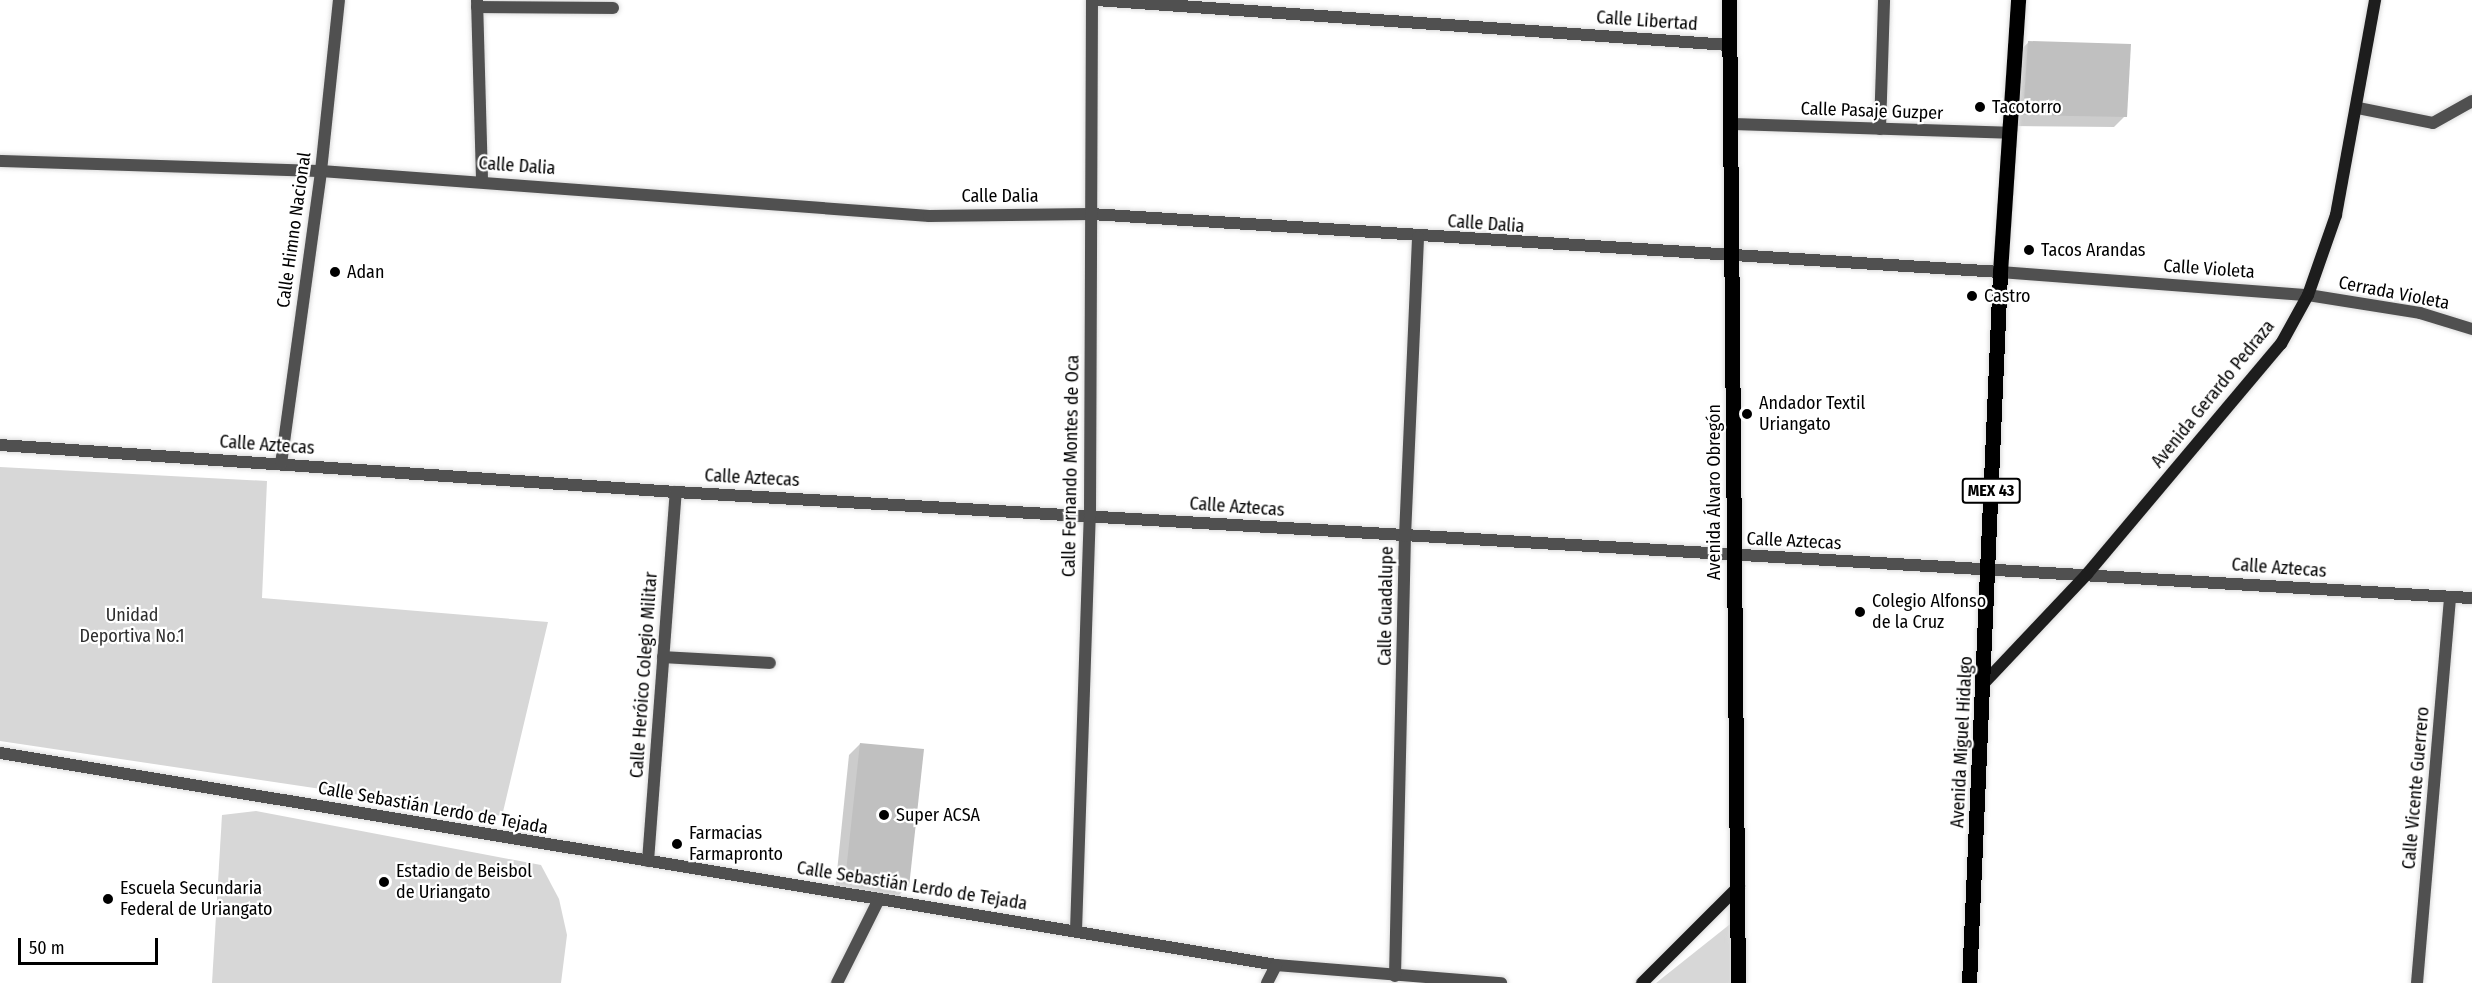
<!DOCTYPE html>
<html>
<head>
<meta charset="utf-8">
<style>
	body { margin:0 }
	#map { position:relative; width:2472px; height:983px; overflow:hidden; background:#fff; font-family:"Fira Sans Condensed",sans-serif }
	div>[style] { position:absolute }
	.green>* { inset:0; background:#d7d7d7 }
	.shadow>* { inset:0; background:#0003 }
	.building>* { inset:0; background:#c0c0c0 }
	.roads { filter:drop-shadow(0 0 2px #dbdbdb) drop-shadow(0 0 2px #dbdbdb) }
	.street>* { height:12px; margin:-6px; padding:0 6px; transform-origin:6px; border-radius:6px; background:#505050 }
	.secondary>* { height:12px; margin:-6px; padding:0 6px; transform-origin:6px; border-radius:6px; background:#1d1d1d }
	.primary>* { height:15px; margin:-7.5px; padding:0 7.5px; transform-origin:7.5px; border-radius:7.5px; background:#000 }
	.dots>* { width:16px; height:16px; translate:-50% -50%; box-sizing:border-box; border:3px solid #fff; border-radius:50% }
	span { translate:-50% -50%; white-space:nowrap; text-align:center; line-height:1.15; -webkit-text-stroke:4.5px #fff; paint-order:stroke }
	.shield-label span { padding:2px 4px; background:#fff; border:2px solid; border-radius:4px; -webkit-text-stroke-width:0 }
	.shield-label { font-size:16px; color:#000; font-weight:700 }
	.street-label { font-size:18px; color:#000 }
	.poi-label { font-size:18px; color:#000 }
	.left { translate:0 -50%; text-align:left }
	.park-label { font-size:18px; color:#2e2e2e }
	.scale { position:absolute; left:18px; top:938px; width:140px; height:27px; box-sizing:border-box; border:3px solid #000; border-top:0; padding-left:8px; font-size:18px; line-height:21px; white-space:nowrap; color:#000; -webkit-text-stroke:4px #fff; paint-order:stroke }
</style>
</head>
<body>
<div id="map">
	<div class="green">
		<i style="clip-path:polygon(0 467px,267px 481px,262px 598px,548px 622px,502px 816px,0 741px)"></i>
		<i style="clip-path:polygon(256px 811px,541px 865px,559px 899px,567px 935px,561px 983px,212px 983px,222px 815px)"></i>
		<i style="clip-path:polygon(1734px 921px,1731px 983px,1656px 983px)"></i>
	</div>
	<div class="shadow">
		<i style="clip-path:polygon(2029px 42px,2125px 116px,2114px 127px,2013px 126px,2017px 53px)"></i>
		<i style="clip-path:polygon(860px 744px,908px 886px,896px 898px,835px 891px,849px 755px)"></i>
	</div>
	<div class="building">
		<i style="clip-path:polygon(2028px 41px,2131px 44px,2127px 117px,2023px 115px)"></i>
		<i style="clip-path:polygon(860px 743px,924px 749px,909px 887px,845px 881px)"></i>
	</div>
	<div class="roads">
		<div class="street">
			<i style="left:477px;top:0;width:182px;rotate:88.4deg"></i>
			<i style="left:1096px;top:0;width:635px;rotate:4.07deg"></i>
			<i style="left:477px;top:7px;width:136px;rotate:0.4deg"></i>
			<i style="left:2358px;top:108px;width:76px;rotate:11.3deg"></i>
			<i style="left:2433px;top:123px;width:45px;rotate:-29.4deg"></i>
			<i style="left:1731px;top:124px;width:280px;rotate:1.8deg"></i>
			<i style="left:1880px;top:129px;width:129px;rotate:-88.2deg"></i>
			<i style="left:0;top:161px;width:321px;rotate:1.8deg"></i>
			<i style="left:321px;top:171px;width:610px;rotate:4.23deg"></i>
			<i style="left:929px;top:216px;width:162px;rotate:-0.7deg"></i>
			<i style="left:1091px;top:214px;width:911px;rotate:3.65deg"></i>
			<i style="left:2000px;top:272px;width:309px;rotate:4.3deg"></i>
			<i style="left:2308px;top:295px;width:113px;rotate:9.1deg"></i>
			<i style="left:2420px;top:313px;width:54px;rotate:17.1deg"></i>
			<i style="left:0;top:445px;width:678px;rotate:3.98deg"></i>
			<i style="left:676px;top:492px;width:1799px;rotate:3.38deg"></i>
			<i style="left:281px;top:464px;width:296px;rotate:-82.2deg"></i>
			<i style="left:321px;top:171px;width:172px;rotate:-84deg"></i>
			<i style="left:663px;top:657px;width:107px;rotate:3.2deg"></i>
			<i style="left:0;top:753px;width:1293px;rotate:9.43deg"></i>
			<i style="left:1276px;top:965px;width:226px;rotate:4.6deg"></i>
			<i style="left:648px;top:861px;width:370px;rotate:-85.7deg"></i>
			<i style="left:1076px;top:931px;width:415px;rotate:-88.1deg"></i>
			<i style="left:1090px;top:516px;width:516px;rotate:-89.78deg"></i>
			<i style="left:1395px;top:976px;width:440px;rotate:-88.7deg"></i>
			<i style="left:1405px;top:536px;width:299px;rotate:-87.5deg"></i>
			<i style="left:837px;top:983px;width:94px;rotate:-63.4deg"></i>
			<i style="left:1267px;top:983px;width:20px;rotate:-63deg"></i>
			<i style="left:2417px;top:983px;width:387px;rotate:-85.1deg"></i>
		</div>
		<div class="secondary">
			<i style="left:1985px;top:682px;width:149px;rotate:-46.6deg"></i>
			<i style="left:2087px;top:574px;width:301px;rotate:-49.9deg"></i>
			<i style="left:2281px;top:344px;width:56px;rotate:-61.1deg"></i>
			<i style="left:2308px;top:295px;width:85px;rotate:-70.7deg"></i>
			<i style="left:2336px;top:215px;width:219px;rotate:-79.7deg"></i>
			<i style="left:1642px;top:983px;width:137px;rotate:-45deg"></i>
		</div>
		<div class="primary">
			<i style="left:1729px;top:0;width:983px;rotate:89.48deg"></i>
			<i style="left:1969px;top:983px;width:712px;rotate:-87.5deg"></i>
			<i style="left:2000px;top:272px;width:273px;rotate:-86.2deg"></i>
		</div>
	</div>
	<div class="dots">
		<i style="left:1980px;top:107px;background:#000"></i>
		<i style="left:2029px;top:250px;background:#000"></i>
		<i style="left:335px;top:272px;background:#000"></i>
		<i style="left:1972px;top:296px;background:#000"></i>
		<i style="left:1747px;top:414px;background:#000"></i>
		<i style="left:1860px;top:612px;background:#000"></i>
		<i style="left:884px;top:815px;background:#000"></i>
		<i style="left:677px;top:844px;background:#000"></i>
		<i style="left:384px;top:882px;background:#000"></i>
		<i style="left:108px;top:899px;background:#000"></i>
	</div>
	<div class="shield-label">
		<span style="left:1991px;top:491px">MEX 43</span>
	</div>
	<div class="street-label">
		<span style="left:1647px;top:21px;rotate:4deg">Calle Libertad</span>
		<span style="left:1872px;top:111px;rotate:2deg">Calle Pasaje Guzper</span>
		<span style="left:517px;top:166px;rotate:4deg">Calle Dalia</span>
		<span style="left:1000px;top:196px">Calle Dalia</span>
		<span style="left:1486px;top:224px;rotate:4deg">Calle Dalia</span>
		<span style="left:294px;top:230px;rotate:-82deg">Calle Himno Nacional</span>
		<span style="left:2209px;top:269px;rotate:4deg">Calle Violeta</span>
		<span style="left:2394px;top:293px;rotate:11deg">Cerrada Violeta</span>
		<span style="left:2213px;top:394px;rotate:-51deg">Avenida Gerardo Pedraza</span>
		<span style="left:267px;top:445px;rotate:4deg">Calle Aztecas</span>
		<span style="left:1071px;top:466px;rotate:-89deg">Calle Fernando Montes de Oca</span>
		<span style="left:752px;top:478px;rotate:3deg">Calle Aztecas</span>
		<span style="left:1714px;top:492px;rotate:-90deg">Avenida Álvaro Obregón</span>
		<span style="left:1237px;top:507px;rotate:4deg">Calle Aztecas</span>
		<span style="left:1794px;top:541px;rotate:3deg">Calle Aztecas</span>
		<span style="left:2279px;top:568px;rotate:4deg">Calle Aztecas</span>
		<span style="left:1386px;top:606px;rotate:-89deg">Calle Guadalupe</span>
		<span style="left:644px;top:675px;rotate:-86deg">Calle Heróico Colegio Militar</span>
		<span style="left:1962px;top:742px;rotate:-87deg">Avenida Miguel Hidalgo</span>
		<span style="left:2416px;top:788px;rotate:-85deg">Calle Vicente Guerrero</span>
		<span style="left:433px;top:808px;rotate:10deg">Calle Sebastián Lerdo de Tejada</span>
		<span style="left:912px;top:886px;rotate:9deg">Calle Sebastián Lerdo de Tejada</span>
	</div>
	<div class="poi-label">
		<span class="left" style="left:1992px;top:107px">Tacotorro</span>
		<span class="left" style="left:2041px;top:250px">Tacos Arandas</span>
		<span class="left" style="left:347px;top:272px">Adan</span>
		<span class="left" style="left:1984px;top:296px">Castro</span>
		<span class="left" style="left:1759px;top:414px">Andador Textil<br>Uriangato</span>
		<span class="left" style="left:1872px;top:612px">Colegio Alfonso<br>de la Cruz</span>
		<span class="left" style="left:896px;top:815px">Super ACSA</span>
		<span class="left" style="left:689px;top:844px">Farmacias<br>Farmapronto</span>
		<span class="left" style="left:396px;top:882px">Estadio de Beisbol<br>de Uriangato</span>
		<span class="left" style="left:120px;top:899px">Escuela Secundaria<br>Federal de Uriangato</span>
	</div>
	<div class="park-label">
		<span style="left:132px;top:626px">Unidad<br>Deportiva No.1</span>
	</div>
	<div class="scale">50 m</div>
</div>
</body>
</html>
